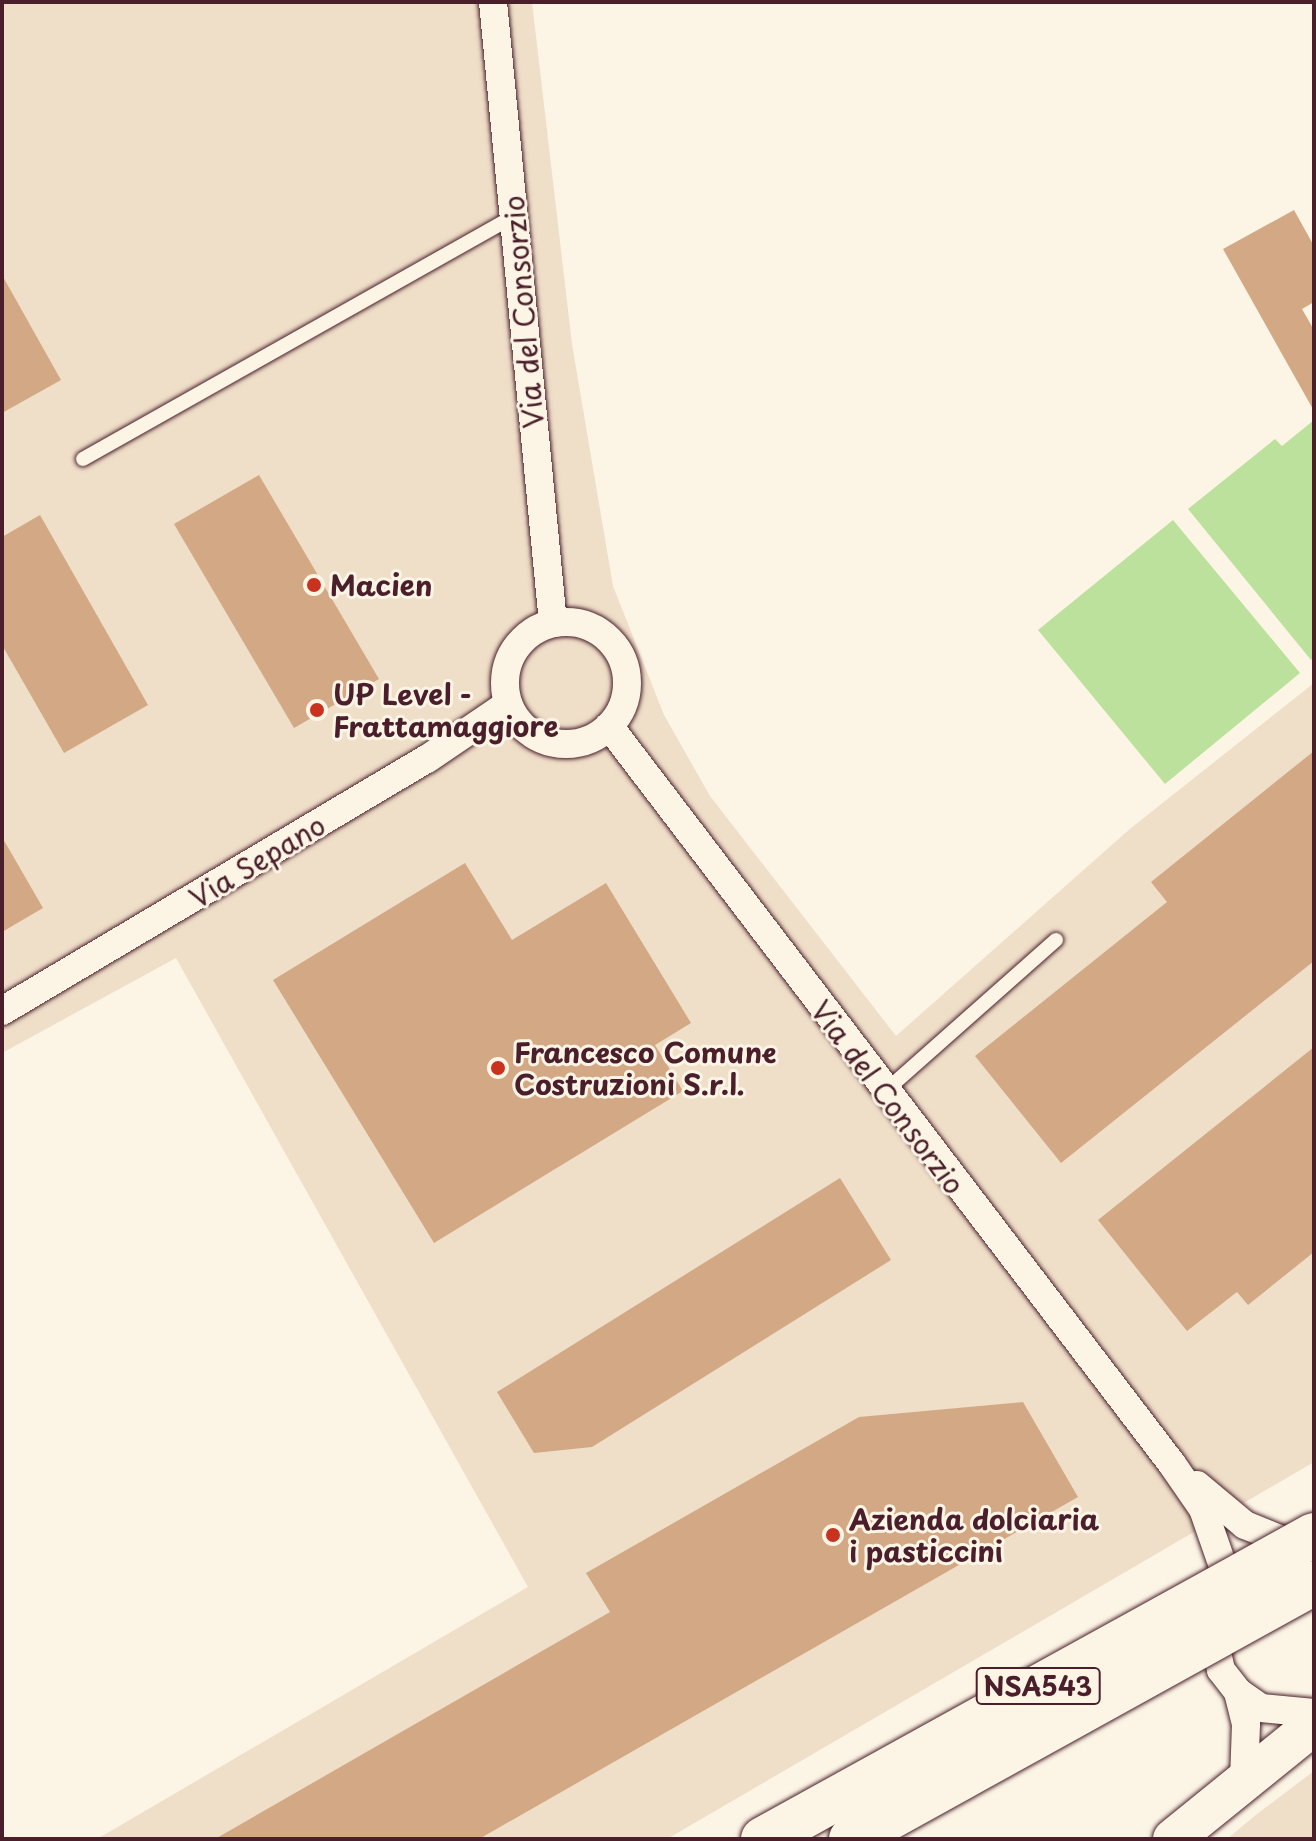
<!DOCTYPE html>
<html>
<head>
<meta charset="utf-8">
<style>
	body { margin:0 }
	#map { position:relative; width:1316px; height:1841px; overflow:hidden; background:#fcf5e5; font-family:"Playpen Sans",sans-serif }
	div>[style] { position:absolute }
	.built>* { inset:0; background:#efdec8 }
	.green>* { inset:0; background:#bce19c }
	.building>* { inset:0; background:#d2a984 }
	.roads { filter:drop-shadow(0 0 2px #4a1f2b) drop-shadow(0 0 2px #4a1f2b) }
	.lane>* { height:14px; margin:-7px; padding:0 7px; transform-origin:7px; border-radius:7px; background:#fcf5e5 }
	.street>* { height:28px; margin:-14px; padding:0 14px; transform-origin:14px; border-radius:14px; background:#fcf5e5 }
	.street>.ring { margin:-14px; padding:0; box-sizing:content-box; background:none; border:28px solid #fcf5e5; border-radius:50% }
	.secondary>* { height:40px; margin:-20px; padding:0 20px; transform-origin:20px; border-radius:20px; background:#fcf5e5 }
	.bridges { filter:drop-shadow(0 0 2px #4a1f2b) drop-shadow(0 0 2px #4a1f2b) }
	.highway-bridge>* { height:44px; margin:-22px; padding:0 22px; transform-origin:22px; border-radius:22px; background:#fcf5e5 }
	.dots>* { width:22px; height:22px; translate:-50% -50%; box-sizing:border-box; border:4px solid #fcf5e5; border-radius:50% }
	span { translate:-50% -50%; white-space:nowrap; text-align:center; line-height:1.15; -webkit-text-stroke:6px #fcf5e5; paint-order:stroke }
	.shield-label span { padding:2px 6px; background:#fcf5e5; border:2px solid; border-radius:6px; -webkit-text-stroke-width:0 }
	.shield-label { font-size:26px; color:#4a1f2b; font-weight:700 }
	.street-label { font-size:28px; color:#4a1f2b }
	.poi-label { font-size:28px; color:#4a1f2b; font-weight:700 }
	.left { translate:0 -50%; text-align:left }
	.frame { position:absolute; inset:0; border:4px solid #4a1f2b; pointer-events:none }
</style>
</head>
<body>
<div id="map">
	<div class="built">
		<i style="clip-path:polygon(2px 2px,532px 2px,572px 344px,613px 586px,664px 715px,710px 796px,896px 1036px,1131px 828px,1314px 683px,1314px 1462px,667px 1839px,97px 1839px,528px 1587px,176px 958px,2px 1053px)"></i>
		<i style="clip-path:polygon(1314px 1771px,1314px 1839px,1227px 1839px,1257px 1814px)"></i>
	</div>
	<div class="green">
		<i style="clip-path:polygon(1314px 420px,1314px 658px,1311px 660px,1188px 509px,1275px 439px,1282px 446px)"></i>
		<i style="clip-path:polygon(1173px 520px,1300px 673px,1165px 784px,1038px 630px)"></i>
	</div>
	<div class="building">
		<i style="clip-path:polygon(1294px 210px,1314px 246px,1314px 302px,1302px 309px,1314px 330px,1314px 411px,1223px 249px)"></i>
		<i style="clip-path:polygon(2px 275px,61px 380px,2px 413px)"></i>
		<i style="clip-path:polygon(259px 475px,379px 679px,294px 728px,174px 524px)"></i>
		<i style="clip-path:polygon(40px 515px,148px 705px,64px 753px,2px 645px,2px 537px)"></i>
		<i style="clip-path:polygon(1314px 751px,1314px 961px,1061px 1163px,975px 1056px,1167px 902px,1151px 882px)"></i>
		<i style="clip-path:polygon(2px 837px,43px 908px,2px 932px)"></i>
		<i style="clip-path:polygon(465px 863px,512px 940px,606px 883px,691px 1023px,655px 1045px,683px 1091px,434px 1243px,273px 980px)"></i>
		<i style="clip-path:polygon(1314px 1047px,1314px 1252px,1248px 1305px,1237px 1292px,1187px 1331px,1098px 1220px)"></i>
		<i style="clip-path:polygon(840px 1178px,891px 1260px,592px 1447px,534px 1453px,497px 1392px)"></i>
		<i style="clip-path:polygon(1023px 1402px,1078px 1497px,479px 1839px,215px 1839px,610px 1612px,586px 1573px,859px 1417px)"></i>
	</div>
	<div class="roads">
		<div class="lane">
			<i style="left:83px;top:459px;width:495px;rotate:-29.4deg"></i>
			<i style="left:883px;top:1093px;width:231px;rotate:-41.5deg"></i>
		</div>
		<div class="street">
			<i style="left:493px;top:2px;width:624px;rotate:84.48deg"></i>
			<i class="ring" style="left:505px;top:622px;width:94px;height:94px"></i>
			<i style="left:609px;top:726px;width:928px;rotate:52.66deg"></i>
			<i style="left:1172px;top:1464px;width:55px;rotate:55.4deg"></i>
			<i style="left:1203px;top:1509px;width:73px;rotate:70.8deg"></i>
			<i style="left:2px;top:1011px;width:494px;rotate:-30.7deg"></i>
			<i style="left:427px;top:759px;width:98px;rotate:-34.2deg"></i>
			<i style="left:1197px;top:1485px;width:62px;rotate:39.8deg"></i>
			<i style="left:1245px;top:1525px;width:45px;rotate:22deg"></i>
			<i style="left:1211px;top:1626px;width:45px;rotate:77.2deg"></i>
			<i style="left:1221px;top:1670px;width:28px;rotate:52deg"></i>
			<i style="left:1238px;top:1692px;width:28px;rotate:35deg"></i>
			<i style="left:1261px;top:1708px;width:53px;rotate:5.4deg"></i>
			<i style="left:1238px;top:1692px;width:33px;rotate:76deg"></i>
			<i style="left:1246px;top:1724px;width:56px;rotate:92deg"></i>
		</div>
		<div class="secondary">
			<i style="left:1173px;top:1839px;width:181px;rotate:-39deg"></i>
		</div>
	</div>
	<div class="bridges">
		<div class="highway-bridge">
			<i style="left:763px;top:1839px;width:629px;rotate:-28.89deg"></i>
			<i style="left:851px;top:1839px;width:529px;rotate:-28.94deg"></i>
		</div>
	</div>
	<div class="dots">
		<i style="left:314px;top:585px;background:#c8321e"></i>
		<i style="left:317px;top:710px;background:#c8321e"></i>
		<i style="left:498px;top:1068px;background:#c8321e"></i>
		<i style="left:833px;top:1535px;background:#c8321e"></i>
	</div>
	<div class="shield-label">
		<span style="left:1038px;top:1686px">NSA543</span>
	</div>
	<div class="street-label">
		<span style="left:523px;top:312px;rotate:-95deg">Via del Consorzio</span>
		<span style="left:257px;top:861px;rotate:-31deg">Via Sepano</span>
		<span style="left:888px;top:1097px;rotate:53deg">Via del Consorzio</span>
	</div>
	<div class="poi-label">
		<span class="left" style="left:330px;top:585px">Macien</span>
		<span class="left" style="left:333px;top:710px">UP Level -<br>Frattamaggiore</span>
		<span class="left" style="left:514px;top:1068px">Francesco Comune<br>Costruzioni S.r.l.</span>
		<span class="left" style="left:849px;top:1535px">Azienda dolciaria<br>i pasticcini</span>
	</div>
	<div class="frame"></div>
</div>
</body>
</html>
